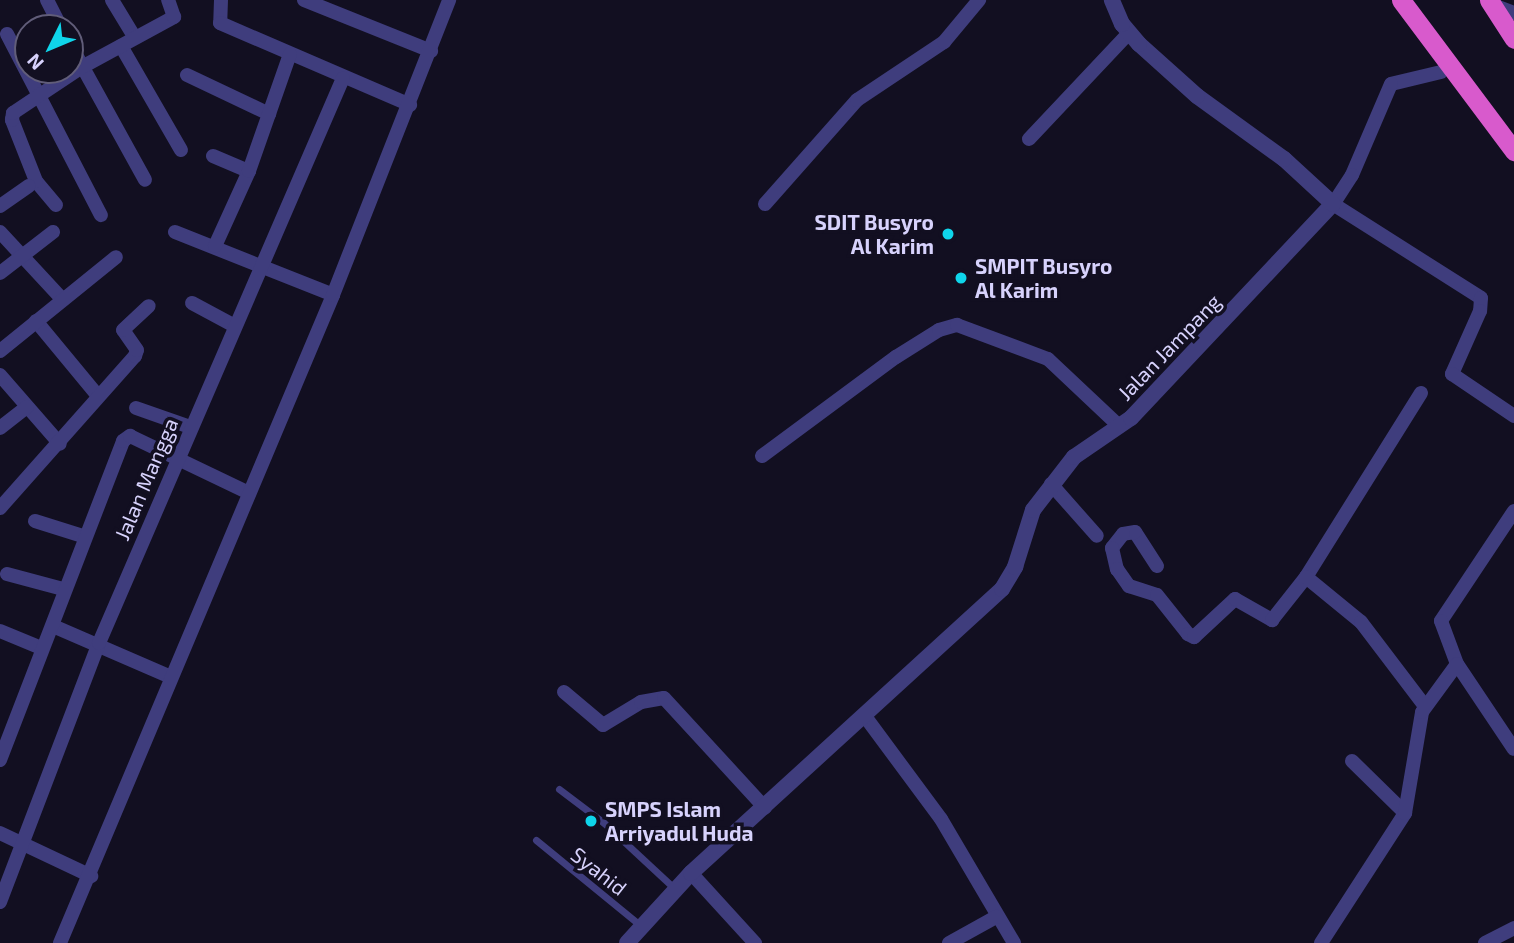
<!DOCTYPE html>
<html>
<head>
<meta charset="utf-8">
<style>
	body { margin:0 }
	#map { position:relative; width:1514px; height:943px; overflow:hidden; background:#120f21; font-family:"Exo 2",sans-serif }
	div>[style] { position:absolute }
	.service>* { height:7px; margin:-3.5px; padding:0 3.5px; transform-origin:3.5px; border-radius:3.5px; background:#3f3d7d }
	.minor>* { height:14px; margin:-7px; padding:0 7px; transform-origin:7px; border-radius:7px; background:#3f3d7d }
	.tertiary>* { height:16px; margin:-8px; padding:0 8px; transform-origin:8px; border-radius:8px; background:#3f3d7d }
	.trunk>* { height:19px; margin:-9.5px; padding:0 9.5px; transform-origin:9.5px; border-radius:9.5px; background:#d85acc }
	.dots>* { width:19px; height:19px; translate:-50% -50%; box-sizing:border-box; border:4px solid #120f21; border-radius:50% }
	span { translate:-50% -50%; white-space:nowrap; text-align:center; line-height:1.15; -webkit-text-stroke:7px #120f21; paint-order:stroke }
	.poi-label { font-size:21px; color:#d7d2fc; font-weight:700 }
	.right { translate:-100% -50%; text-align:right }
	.left { translate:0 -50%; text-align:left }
	.street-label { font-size:21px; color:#d7d2fc }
	.north { position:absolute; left:14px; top:14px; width:70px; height:70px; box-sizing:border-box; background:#120f21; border:2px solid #615d79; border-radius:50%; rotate:227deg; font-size:19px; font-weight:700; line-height:28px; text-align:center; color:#d7d2fc }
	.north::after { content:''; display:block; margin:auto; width:24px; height:32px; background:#0fd5eb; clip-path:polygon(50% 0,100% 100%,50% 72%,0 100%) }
</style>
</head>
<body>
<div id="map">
	<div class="service">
		<i style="left:559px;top:789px;width:56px;rotate:37.1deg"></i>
		<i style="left:604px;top:823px;width:97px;rotate:42.9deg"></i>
		<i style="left:536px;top:840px;width:136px;rotate:39.3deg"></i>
	</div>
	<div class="minor">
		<i style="left:47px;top:0;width:31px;rotate:63deg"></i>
		<i style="left:112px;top:0;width:44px;rotate:58.8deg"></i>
		<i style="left:221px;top:0;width:23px;rotate:92deg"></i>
		<i style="left:220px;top:23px;width:207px;rotate:23.3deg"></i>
		<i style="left:304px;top:0;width:137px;rotate:21.9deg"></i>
		<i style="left:1493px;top:5px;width:22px;rotate:21deg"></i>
		<i style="left:7px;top:34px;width:204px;rotate:62.6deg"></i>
		<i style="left:70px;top:44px;width:155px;rotate:61.1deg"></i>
		<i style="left:121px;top:46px;width:120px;rotate:60deg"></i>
		<i style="left:1441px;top:72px;width:51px;rotate:166.5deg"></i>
		<i style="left:1391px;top:84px;width:99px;rotate:113.2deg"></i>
		<i style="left:1352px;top:175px;width:35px;rotate:123deg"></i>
		<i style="left:1333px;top:204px;width:175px;rotate:32.4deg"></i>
		<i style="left:1481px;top:298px;width:13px;rotate:94deg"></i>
		<i style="left:1480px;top:311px;width:69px;rotate:114deg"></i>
		<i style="left:1452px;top:374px;width:75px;rotate:34.1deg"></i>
		<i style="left:187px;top:75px;width:91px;rotate:25.4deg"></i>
		<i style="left:1029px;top:139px;width:146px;rotate:-46.7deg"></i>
		<i style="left:213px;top:156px;width:39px;rotate:23deg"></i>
		<i style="left:765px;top:204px;width:139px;rotate:-48.5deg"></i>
		<i style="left:857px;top:100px;width:105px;rotate:-33.7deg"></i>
		<i style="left:944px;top:42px;width:55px;rotate:-50.2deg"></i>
		<i style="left:56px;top:205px;width:31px;rotate:-130deg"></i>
		<i style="left:36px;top:181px;width:66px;rotate:-111.5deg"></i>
		<i style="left:12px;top:120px;width:7px;rotate:-82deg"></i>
		<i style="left:13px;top:113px;width:83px;rotate:-33.7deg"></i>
		<i style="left:82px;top:67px;width:105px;rotate:-28.5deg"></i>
		<i style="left:174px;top:17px;width:18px;rotate:-109deg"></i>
		<i style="left:0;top:206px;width:35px;rotate:-35deg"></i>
		<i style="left:0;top:232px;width:91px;rotate:47.2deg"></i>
		<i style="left:175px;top:232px;width:170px;rotate:21.7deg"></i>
		<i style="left:215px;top:246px;width:82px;rotate:-65.6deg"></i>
		<i style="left:249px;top:171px;width:124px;rotate:-70.7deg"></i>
		<i style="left:0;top:273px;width:67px;rotate:-37.7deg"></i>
		<i style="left:192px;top:303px;width:47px;rotate:28.2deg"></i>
		<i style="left:36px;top:321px;width:97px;rotate:50.4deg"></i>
		<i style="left:0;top:351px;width:149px;rotate:-39deg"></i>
		<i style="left:0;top:375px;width:91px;rotate:49deg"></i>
		<i style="left:136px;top:408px;width:57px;rotate:19.4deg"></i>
		<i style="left:0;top:428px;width:34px;rotate:-38deg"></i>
		<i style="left:762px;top:456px;width:167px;rotate:-36.5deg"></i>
		<i style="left:896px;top:357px;width:51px;rotate:-32.1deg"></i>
		<i style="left:939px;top:330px;width:19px;rotate:-16deg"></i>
		<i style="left:957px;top:325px;width:97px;rotate:20.5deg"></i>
		<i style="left:1048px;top:359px;width:95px;rotate:43.3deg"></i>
		<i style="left:1051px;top:484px;width:69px;rotate:48.5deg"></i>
		<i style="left:0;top:508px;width:203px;rotate:-48.4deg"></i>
		<i style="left:135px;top:356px;width:6px;rotate:-72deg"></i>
		<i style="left:137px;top:350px;width:24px;rotate:-125deg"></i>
		<i style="left:123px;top:330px;width:35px;rotate:-43deg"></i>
		<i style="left:1514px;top:511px;width:132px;rotate:123.6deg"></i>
		<i style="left:1441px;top:621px;width:46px;rotate:69.6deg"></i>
		<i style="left:1457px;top:664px;width:102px;rotate:56.2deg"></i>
		<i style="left:35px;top:521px;width:50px;rotate:17.4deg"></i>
		<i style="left:1157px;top:566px;width:40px;rotate:-122.9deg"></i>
		<i style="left:1135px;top:532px;width:12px;rotate:171deg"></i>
		<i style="left:1123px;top:534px;width:18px;rotate:128deg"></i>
		<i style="left:1112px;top:548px;width:22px;rotate:77deg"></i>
		<i style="left:1117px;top:569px;width:21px;rotate:55deg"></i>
		<i style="left:1129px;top:586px;width:29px;rotate:18deg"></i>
		<i style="left:1157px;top:595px;width:50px;rotate:51.5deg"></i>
		<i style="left:1188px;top:634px;width:7px;rotate:27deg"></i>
		<i style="left:1194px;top:637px;width:56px;rotate:-42.8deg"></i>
		<i style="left:1235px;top:599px;width:43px;rotate:29.6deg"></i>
		<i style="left:1272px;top:620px;width:55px;rotate:-51.7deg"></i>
		<i style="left:1306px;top:577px;width:217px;rotate:-58deg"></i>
		<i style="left:7px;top:574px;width:58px;rotate:15deg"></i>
		<i style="left:1306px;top:577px;width:71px;rotate:39.3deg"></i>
		<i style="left:1361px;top:622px;width:104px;rotate:52.8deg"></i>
		<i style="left:53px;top:626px;width:129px;rotate:23.4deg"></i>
		<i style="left:0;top:631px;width:44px;rotate:22.5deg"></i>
		<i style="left:564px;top:692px;width:51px;rotate:40.2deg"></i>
		<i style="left:603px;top:725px;width:44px;rotate:-31.2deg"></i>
		<i style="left:641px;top:702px;width:23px;rotate:-10deg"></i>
		<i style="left:664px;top:698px;width:149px;rotate:47.4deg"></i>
		<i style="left:864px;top:715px;width:129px;rotate:53.5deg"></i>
		<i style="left:941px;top:819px;width:144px;rotate:59.5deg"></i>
		<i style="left:0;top:760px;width:342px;rotate:-68.9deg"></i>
		<i style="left:123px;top:441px;width:9px;rotate:-36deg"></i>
		<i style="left:130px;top:436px;width:132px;rotate:25.6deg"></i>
		<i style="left:1352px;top:761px;width:74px;rotate:44.5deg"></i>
		<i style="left:0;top:833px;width:101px;rotate:25.3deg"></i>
		<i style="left:691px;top:873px;width:95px;rotate:47.6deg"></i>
		<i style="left:0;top:902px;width:277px;rotate:-69.1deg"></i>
		<i style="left:99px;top:643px;width:615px;rotate:-66.64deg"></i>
		<i style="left:60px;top:943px;width:703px;rotate:-67.15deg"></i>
		<i style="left:333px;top:295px;width:317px;rotate:-68.5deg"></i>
		<i style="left:949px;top:943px;width:54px;rotate:-29deg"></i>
		<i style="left:1321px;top:943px;width:155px;rotate:-57.1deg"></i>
		<i style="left:1405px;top:813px;width:102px;rotate:-80.4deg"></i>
		<i style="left:1422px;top:712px;width:59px;rotate:-53.9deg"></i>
		<i style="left:1485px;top:943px;width:33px;rotate:-27deg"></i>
	</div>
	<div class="tertiary">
		<i style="left:627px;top:943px;width:95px;rotate:-47.6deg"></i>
		<i style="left:691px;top:873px;width:421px;rotate:-42.4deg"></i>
		<i style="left:1002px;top:589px;width:26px;rotate:-59deg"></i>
		<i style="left:1015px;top:567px;width:60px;rotate:-72.5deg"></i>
		<i style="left:1033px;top:510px;width:67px;rotate:-52.3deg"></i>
		<i style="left:1074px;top:457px;width:69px;rotate:-34.4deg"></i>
		<i style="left:1131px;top:418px;width:294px;rotate:-46.7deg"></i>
		<i style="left:1333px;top:204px;width:67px;rotate:-137.4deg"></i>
		<i style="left:1284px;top:159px;width:107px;rotate:-144.1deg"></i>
		<i style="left:1197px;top:96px;width:78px;rotate:-138.1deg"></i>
		<i style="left:1139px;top:44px;width:26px;rotate:-130deg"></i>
		<i style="left:1122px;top:24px;width:26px;rotate:-113deg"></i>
	</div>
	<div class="trunk">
		<i style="left:1401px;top:0;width:189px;rotate:53.2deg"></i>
		<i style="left:1489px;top:0;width:46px;rotate:57.3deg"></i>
	</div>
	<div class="dots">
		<i style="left:948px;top:234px;background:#0fd5eb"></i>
		<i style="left:961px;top:278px;background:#0fd5eb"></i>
		<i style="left:591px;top:821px;background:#0fd5eb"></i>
	</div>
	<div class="poi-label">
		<span class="right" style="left:934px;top:234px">SDIT Busyro<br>Al Karim</span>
		<span class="left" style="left:975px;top:278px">SMPIT Busyro<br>Al Karim</span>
		<span class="left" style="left:605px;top:821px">SMPS Islam<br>Arriyadul Huda</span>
	</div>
	<div class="street-label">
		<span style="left:1169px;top:347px;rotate:-46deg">Jalan Jampang</span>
		<span style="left:146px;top:479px;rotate:-67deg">Jalan Mangga</span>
		<span style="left:599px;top:871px;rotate:38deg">Syahid</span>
	</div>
	<div class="north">N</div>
</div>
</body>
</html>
